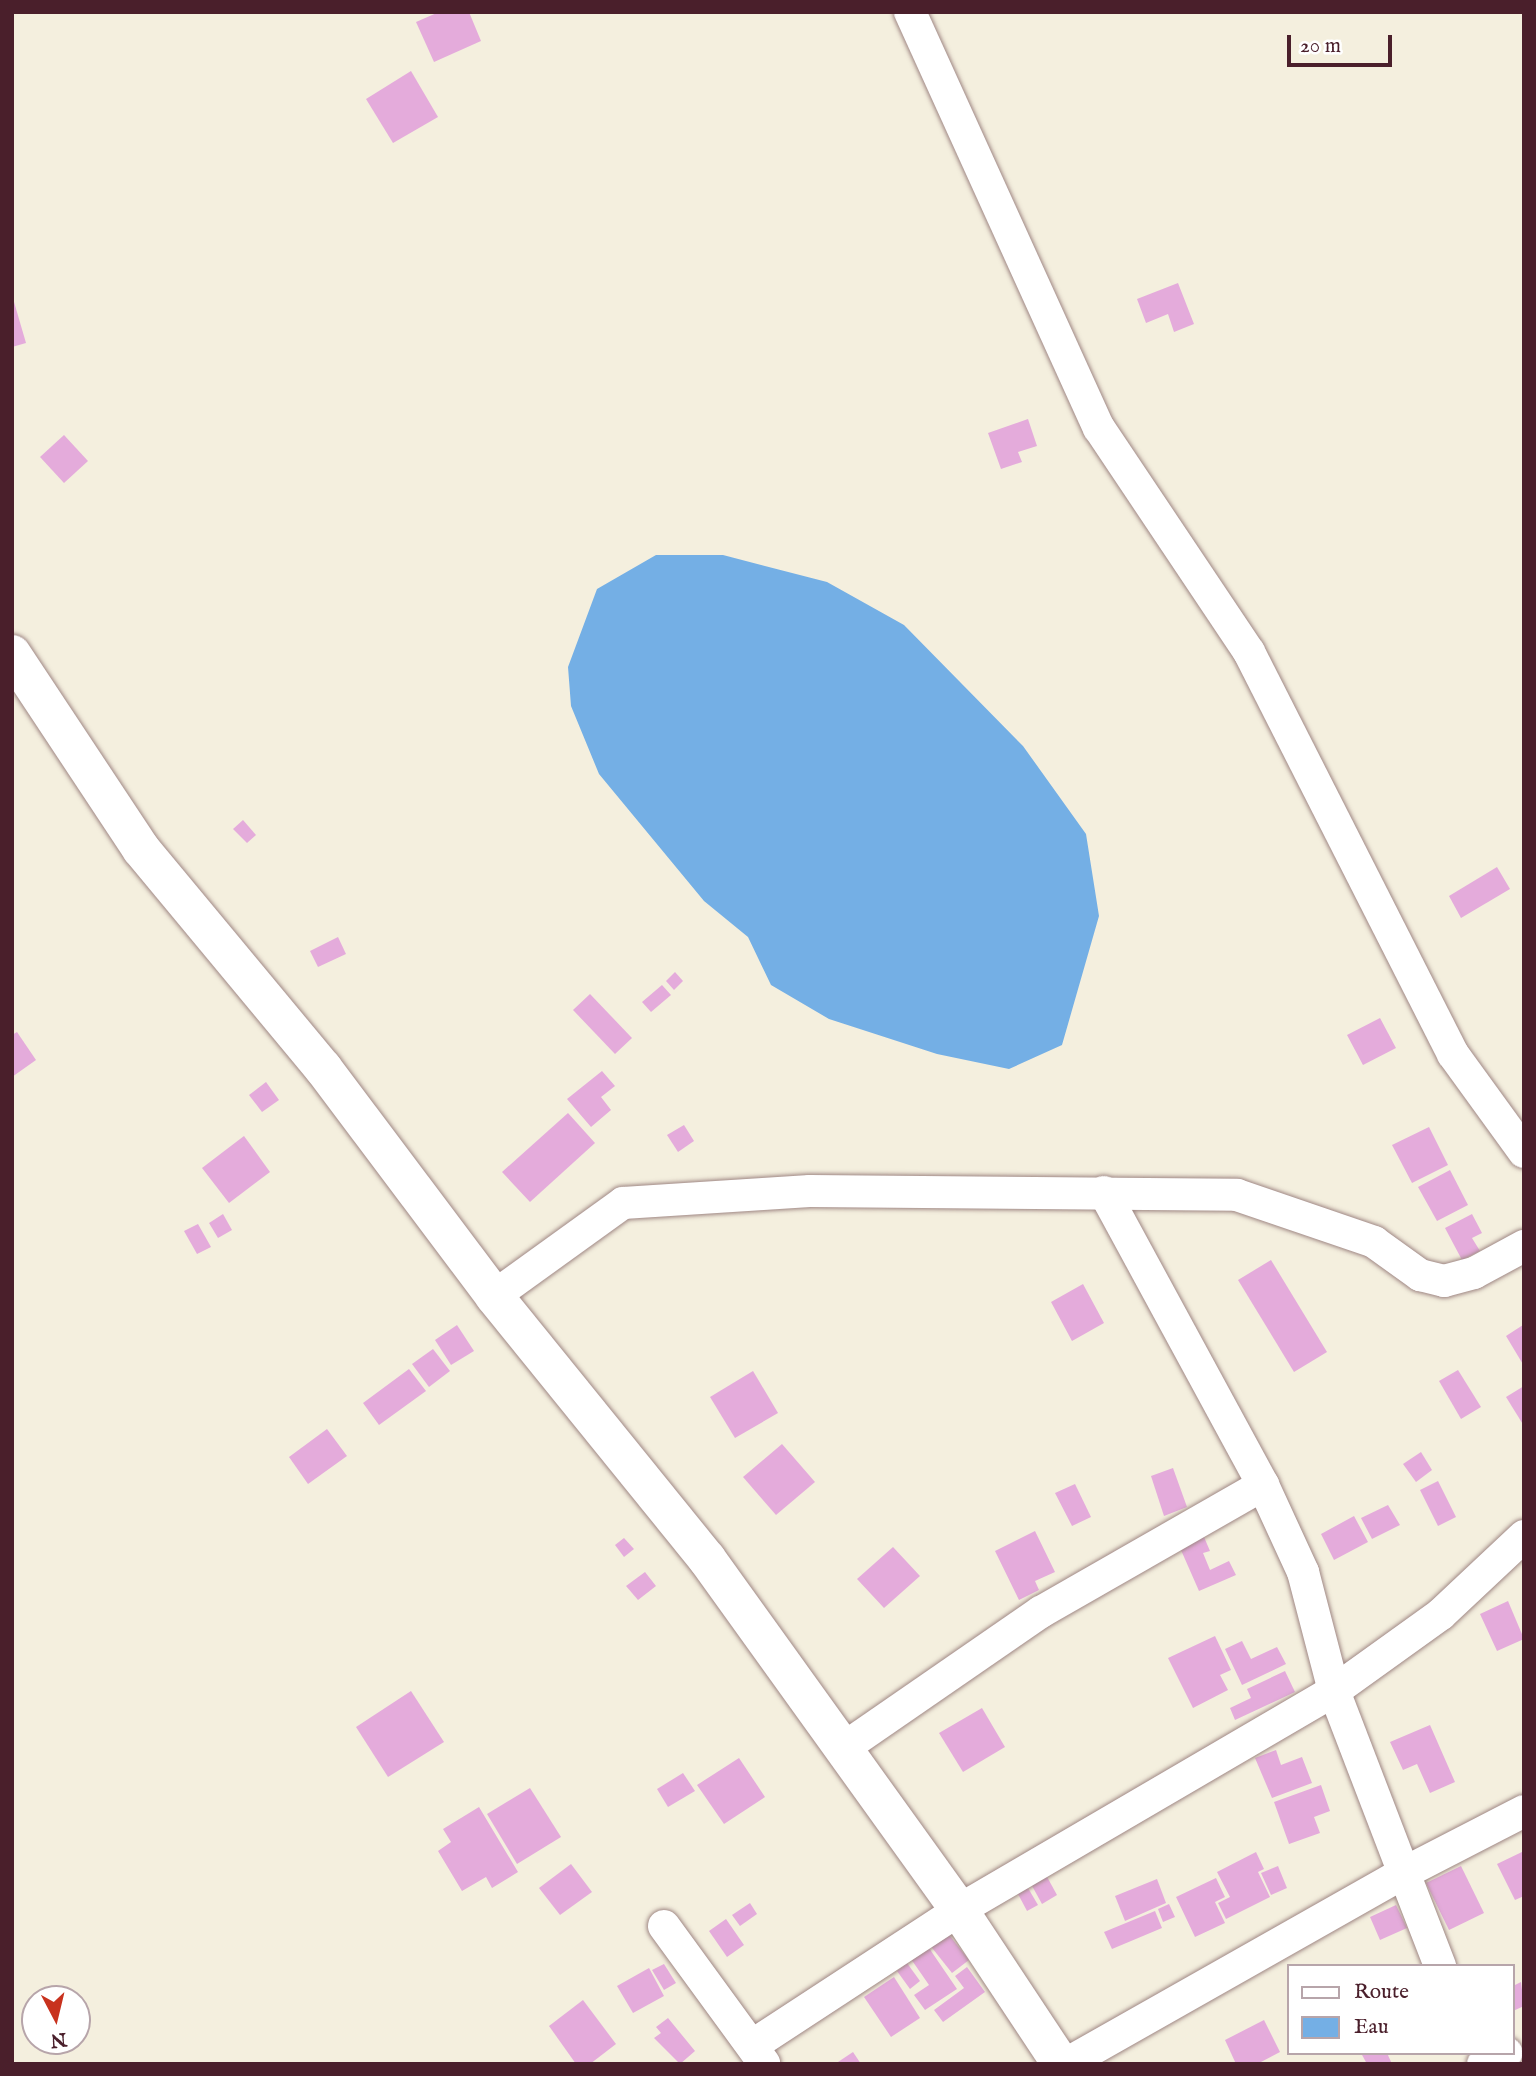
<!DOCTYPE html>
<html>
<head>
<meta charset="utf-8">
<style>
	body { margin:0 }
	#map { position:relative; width:1536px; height:2076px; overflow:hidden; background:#f4efde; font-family:"IM FELL English",serif }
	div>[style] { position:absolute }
	.water>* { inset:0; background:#74afe5 }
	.building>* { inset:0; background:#e4abdb }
	.roads { filter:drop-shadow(0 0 2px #9f8784) drop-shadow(0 0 2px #9f8784) }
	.minor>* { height:32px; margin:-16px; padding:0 16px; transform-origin:16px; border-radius:16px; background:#fff }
	.tertiary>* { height:38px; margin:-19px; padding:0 19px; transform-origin:19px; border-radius:19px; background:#fff }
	span { translate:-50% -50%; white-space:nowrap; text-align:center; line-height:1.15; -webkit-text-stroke:5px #fff; paint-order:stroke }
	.frame { position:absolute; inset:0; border:14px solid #4a1f2b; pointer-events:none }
	.legend { position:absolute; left:1287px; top:1964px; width:228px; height:91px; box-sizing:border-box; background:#fff; border:2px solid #b7a5aa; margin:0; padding:9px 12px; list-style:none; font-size:21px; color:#4a1f2b }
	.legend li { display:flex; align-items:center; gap:14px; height:35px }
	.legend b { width:35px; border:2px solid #b7a5aa }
	.north { position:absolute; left:21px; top:1985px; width:70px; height:70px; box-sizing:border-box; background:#fff; border:2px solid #b7a5aa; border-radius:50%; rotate:173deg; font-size:19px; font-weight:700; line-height:28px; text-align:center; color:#4a1f2b }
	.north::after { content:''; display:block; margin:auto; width:24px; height:32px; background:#c8321e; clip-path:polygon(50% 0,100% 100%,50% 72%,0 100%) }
	.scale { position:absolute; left:1287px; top:35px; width:105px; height:32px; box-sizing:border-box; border:4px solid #4a1f2b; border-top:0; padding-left:9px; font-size:21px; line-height:24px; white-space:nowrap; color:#4a1f2b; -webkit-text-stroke:5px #fff; paint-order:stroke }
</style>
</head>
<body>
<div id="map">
	<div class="water">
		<i style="clip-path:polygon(656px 555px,723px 555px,827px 582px,904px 625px,1023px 746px,1086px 834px,1099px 916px,1062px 1045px,1009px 1069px,937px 1054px,829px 1019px,771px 985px,748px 937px,704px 901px,599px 774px,571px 706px,568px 667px,597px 589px)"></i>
	</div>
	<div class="building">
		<i style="clip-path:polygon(439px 12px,469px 12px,481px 41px,434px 62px,416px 22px)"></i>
		<i style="clip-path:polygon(411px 71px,438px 117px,393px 143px,366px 99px)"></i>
		<i style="clip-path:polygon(1178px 283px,1194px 324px,1174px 332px,1168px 314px,1146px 323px,1137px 299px)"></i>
		<i style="clip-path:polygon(12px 295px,26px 343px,12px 347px)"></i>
		<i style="clip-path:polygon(1028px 419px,1037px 446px,1018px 452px,1022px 462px,1001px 469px,988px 433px)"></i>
		<i style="clip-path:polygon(64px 435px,88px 461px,64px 483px,40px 457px)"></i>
		<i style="clip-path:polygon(243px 820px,256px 835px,247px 843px,233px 829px)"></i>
		<i style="clip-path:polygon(1497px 867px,1510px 889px,1461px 918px,1449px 896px)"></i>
		<i style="clip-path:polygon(338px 937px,346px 954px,318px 967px,310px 951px)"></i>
		<i style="clip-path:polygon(675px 972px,683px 981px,674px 990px,666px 981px)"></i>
		<i style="clip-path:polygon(662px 985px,671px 995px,651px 1012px,642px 1002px)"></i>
		<i style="clip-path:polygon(590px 994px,632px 1038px,615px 1054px,573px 1010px)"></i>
		<i style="clip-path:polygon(1380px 1018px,1396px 1048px,1363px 1065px,1347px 1035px)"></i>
		<i style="clip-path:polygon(17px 1032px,36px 1060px,12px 1077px,12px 1035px)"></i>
		<i style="clip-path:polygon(602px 1071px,615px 1086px,601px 1097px,611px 1110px,591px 1127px,567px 1099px)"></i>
		<i style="clip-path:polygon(266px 1082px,279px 1100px,262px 1112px,249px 1095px)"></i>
		<i style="clip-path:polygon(568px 1113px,595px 1143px,530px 1202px,502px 1172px)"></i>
		<i style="clip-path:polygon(684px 1125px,694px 1141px,678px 1152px,667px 1135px)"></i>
		<i style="clip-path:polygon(1429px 1127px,1448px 1165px,1412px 1183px,1392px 1145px)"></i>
		<i style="clip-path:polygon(244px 1136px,270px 1172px,229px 1203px,202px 1168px)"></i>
		<i style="clip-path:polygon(1450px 1170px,1468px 1205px,1437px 1221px,1418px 1187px)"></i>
		<i style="clip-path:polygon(223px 1214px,232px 1230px,218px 1238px,209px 1223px)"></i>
		<i style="clip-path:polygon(1472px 1214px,1482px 1233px,1472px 1238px,1480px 1251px,1462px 1260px,1445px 1228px)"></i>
		<i style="clip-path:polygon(198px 1224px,211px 1247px,197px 1254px,184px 1231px)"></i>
		<i style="clip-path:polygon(1271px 1260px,1327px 1352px,1294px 1372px,1238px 1280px)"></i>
		<i style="clip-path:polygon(1083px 1284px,1104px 1323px,1072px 1341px,1051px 1302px)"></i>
		<i style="clip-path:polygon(457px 1325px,474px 1351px,451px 1365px,435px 1340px)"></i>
		<i style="clip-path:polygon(1523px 1325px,1524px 1327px,1524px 1366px,1506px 1336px)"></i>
		<i style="clip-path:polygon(433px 1349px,450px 1371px,429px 1387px,412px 1364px)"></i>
		<i style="clip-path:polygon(409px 1369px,426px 1391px,379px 1425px,363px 1403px)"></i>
		<i style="clip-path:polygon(1458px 1370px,1481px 1407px,1461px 1419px,1439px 1381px)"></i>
		<i style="clip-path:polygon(753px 1371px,778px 1413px,735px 1438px,710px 1397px)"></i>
		<i style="clip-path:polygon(1524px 1386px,1524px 1426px,1506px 1397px)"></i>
		<i style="clip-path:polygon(327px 1429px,347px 1456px,308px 1484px,289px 1457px)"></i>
		<i style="clip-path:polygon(782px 1444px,815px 1482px,776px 1515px,743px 1477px)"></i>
		<i style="clip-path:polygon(1421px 1452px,1432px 1470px,1416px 1482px,1403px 1464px)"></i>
		<i style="clip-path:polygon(1173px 1468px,1187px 1507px,1164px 1516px,1151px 1476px)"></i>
		<i style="clip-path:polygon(1438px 1481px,1456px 1517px,1438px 1526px,1420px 1490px)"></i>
		<i style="clip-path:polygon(1075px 1484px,1091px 1517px,1072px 1526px,1055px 1493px)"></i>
		<i style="clip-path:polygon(1388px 1505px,1400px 1525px,1372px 1539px,1361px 1518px)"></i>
		<i style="clip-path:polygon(1354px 1516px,1368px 1542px,1334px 1560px,1321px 1534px)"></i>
		<i style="clip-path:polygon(1201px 1530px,1210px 1551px,1203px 1553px,1210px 1570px,1229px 1561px,1236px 1575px,1199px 1591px,1177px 1541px)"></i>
		<i style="clip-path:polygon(1035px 1531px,1055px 1572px,1035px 1581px,1039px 1590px,1019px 1600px,995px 1551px)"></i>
		<i style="clip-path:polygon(624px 1538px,634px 1549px,624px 1557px,615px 1545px)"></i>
		<i style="clip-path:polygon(893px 1547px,920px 1576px,884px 1608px,857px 1579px)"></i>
		<i style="clip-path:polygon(645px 1572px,656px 1586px,638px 1600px,626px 1586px)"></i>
		<i style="clip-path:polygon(1508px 1601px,1524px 1639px,1497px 1651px,1480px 1614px)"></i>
		<i style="clip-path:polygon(1215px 1636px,1231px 1670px,1220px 1675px,1228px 1690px,1193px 1708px,1168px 1658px)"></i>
		<i style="clip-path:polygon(1242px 1641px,1251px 1659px,1277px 1647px,1286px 1664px,1242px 1685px,1225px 1649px)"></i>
		<i style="clip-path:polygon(1285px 1671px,1295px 1692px,1235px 1720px,1230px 1708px,1251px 1698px,1247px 1689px)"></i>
		<i style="clip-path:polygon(411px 1691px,444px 1742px,388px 1777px,356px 1727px)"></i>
		<i style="clip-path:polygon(982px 1708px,1005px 1747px,963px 1772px,939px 1733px)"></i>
		<i style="clip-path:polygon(1430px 1725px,1455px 1782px,1430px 1793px,1417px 1764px,1403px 1770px,1390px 1742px)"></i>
		<i style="clip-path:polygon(1276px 1750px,1281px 1765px,1302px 1757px,1312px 1783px,1272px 1798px,1255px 1758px)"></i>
		<i style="clip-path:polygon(739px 1758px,765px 1797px,724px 1824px,697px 1785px)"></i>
		<i style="clip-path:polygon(683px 1773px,695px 1791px,668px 1807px,657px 1789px)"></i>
		<i style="clip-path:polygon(1321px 1785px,1330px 1811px,1314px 1817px,1320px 1833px,1289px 1844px,1274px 1802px)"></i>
		<i style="clip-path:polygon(530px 1788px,561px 1837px,517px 1864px,487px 1814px)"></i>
		<i style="clip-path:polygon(479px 1807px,518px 1872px,492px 1888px,486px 1877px,462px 1891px,438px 1851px,451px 1842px,443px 1829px)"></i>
		<i style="clip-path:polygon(1524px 1851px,1524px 1896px,1515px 1900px,1497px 1864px)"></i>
		<i style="clip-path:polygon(1256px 1852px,1264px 1869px,1258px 1872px,1270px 1897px,1226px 1919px,1218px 1903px,1230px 1897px,1217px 1872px)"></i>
		<i style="clip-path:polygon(571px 1864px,592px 1892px,560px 1915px,539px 1888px)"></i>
		<i style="clip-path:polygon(1278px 1866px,1287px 1888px,1271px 1895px,1261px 1873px)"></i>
		<i style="clip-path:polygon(1461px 1866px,1484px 1913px,1449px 1930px,1426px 1883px)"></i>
		<i style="clip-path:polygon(1046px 1875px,1057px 1895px,1042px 1904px,1031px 1884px)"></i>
		<i style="clip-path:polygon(1216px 1878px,1225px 1897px,1215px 1902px,1225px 1923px,1195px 1937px,1176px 1897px)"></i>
		<i style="clip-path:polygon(1157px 1879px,1166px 1903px,1125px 1921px,1115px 1896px)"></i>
		<i style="clip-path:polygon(1028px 1888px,1038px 1905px,1027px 1911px,1018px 1894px)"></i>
		<i style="clip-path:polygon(750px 1903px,757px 1914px,740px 1926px,732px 1915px)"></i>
		<i style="clip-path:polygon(1169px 1904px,1175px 1917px,1163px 1922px,1158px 1909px)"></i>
		<i style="clip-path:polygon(1396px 1905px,1407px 1928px,1380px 1940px,1370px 1917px)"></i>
		<i style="clip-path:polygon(1155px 1911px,1162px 1928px,1112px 1949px,1104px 1932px)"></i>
		<i style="clip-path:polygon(726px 1919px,744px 1945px,727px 1957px,709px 1931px)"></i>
		<i style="clip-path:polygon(946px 1931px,969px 1960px,952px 1973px,929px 1944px)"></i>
		<i style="clip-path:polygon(929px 1948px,957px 1989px,925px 2010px,914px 1995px,929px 1985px,911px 1959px)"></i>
		<i style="clip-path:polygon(907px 1963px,920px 1981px,910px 1989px,897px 1971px)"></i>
		<i style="clip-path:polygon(664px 1964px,676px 1983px,664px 1990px,652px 1970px)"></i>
		<i style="clip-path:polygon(967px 1967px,985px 1992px,943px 2022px,934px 2010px,964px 1988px,955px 1976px)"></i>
		<i style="clip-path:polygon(649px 1968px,664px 1996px,633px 2013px,617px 1986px)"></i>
		<i style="clip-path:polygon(894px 1977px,920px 2018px,891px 2037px,864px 1997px)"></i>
		<i style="clip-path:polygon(1521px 1982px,1524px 2006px,1513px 2011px,1513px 1986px)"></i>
		<i style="clip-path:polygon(583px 2000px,616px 2044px,590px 2064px,576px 2064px,549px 2026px)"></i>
		<i style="clip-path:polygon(668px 2018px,695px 2051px,680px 2064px,654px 2038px,661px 2033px,656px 2027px)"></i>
		<i style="clip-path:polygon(1264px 2020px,1280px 2052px,1257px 2064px,1236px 2064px,1225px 2040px)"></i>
		<i style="clip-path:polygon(853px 2052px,861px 2064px,835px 2064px)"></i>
		<i style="clip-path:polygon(1361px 2053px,1387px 2053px,1392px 2064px,1367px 2064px)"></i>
	</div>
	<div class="roads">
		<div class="minor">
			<i style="left:910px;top:12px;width:457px;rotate:65.6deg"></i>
			<i style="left:1099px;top:428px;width:270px;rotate:56.2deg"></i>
			<i style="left:1249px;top:652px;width:451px;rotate:63.1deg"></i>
			<i style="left:1453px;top:1054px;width:121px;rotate:54.1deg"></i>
			<i style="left:1104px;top:1192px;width:333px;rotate:61.5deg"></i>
			<i style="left:1263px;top:1485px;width:96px;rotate:65.3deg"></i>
			<i style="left:1303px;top:1572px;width:123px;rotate:75.4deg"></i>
			<i style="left:1334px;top:1691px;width:132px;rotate:-35.7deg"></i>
			<i style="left:1441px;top:1614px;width:114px;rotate:-43.2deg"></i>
			<i style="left:494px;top:1296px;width:159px;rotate:-35.8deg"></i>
			<i style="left:623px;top:1203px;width:187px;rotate:-3.7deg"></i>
			<i style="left:810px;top:1191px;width:427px;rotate:0.5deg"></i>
			<i style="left:1237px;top:1195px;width:145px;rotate:18.9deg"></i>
			<i style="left:1374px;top:1242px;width:57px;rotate:35.7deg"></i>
			<i style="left:1420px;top:1275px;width:25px;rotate:14deg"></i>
			<i style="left:1444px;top:1281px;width:31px;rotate:-15deg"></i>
			<i style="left:1474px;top:1273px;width:57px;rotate:-28.4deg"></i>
			<i style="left:845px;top:1747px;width:238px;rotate:-34.6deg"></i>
			<i style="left:1041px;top:1612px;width:256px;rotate:-29.8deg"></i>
			<i style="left:664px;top:1926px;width:170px;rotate:53.9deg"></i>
			<i style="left:753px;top:2045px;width:246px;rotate:-33.2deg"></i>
			<i style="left:959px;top:1910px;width:434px;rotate:-30.3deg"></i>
			<i style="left:1334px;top:1691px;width:195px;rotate:69deg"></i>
			<i style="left:1404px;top:1873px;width:135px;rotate:-27.3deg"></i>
			<i style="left:1066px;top:2064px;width:388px;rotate:-29.5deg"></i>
			<i style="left:1404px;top:1873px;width:100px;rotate:68.8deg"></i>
			<i style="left:1483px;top:2064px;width:26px;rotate:-25deg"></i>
		</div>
		<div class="tertiary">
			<i style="left:12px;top:654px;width:234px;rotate:56.5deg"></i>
			<i style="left:141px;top:849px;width:285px;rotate:50.3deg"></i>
			<i style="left:323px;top:1068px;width:285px;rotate:53.1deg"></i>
			<i style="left:494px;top:1296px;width:338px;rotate:51deg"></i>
			<i style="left:707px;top:1559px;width:432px;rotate:54.3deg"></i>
			<i style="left:959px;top:1910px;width:185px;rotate:56.5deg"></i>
		</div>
	</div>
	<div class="frame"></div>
	<ul class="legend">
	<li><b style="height:9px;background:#fff"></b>Route</li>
	<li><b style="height:19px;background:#74afe5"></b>Eau</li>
	</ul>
	<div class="north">N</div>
	<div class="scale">20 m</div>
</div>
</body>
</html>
